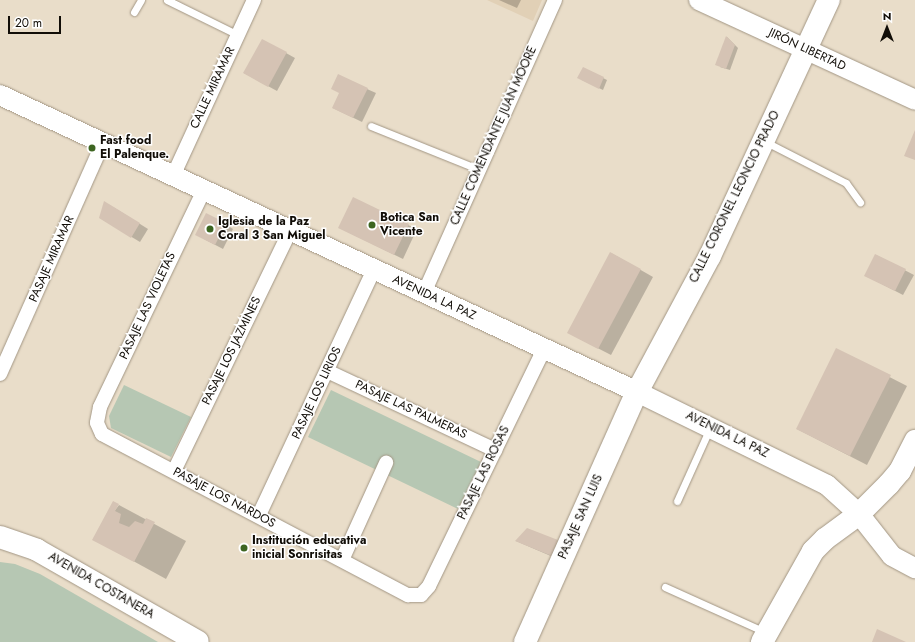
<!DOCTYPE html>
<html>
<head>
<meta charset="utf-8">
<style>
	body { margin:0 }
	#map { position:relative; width:915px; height:642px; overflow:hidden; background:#e9ddc9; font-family:Jost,sans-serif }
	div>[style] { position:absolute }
	.built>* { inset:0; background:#e1d0b6 }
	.green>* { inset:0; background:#b6c7b3 }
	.shadow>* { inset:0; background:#0003 }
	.building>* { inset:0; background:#d5c3b4 }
	.roads { filter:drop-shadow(0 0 1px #a29684) drop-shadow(0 0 1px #a29684) }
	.lane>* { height:7px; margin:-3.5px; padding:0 3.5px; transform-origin:3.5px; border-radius:3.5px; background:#fff }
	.street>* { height:14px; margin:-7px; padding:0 7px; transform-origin:7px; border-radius:7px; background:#fff }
	.secondary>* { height:20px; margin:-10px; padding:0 10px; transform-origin:10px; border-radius:10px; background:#fff }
	.primary>* { height:22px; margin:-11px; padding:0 11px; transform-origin:11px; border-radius:11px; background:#fff }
	.dots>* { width:11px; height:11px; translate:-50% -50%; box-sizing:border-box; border:2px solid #fff; border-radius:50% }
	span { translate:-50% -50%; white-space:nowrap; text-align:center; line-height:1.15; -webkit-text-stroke:3px #fff; paint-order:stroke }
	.street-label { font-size:12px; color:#110d07 }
	.poi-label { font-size:12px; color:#110d07; font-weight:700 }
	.left { translate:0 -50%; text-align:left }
	.north { position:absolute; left:867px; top:8px; width:40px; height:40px; -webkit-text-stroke:3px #fff; paint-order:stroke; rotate:0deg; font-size:11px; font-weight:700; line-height:16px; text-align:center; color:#110d07 }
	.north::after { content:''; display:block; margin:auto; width:14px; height:18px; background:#110d07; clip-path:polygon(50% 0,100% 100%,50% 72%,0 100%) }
	.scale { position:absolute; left:8px; top:16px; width:53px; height:18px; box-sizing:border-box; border:2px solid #110d07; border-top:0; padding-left:5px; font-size:12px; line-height:14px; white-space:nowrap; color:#110d07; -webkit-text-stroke:3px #fff; paint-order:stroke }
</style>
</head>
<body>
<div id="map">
	<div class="built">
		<i style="clip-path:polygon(487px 0,542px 0,533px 21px)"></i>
	</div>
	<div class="green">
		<i style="clip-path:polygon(124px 385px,191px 417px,171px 457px,111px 428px,109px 416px)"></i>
		<i style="clip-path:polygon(331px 390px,481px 462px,458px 509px,308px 437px)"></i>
		<i style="clip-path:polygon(0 562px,15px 564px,40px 574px,158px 642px,0 642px)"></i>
	</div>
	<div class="shadow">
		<i style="clip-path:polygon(499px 0,521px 0,517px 8px)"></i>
		<i style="clip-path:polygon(727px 37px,738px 48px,730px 70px,720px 67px)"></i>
		<i style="clip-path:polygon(286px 53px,295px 58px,277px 91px,244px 73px)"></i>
		<i style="clip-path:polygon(583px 68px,607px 80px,603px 90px,582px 80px)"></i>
		<i style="clip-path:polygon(367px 89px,376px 93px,362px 122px,333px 108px)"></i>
		<i style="clip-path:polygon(113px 207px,148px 229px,140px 242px,100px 218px)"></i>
		<i style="clip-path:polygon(225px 224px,233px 229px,223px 249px,204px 239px)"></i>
		<i style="clip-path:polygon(408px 225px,417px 229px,403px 259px,348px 232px)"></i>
		<i style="clip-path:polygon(611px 253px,653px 277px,611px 355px,580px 339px)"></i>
		<i style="clip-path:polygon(876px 255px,914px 275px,903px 295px,874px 280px)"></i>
		<i style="clip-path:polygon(837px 350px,907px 386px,867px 465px,797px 429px)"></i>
		<i style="clip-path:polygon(119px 505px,186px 541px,166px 579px,93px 539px)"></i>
		<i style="clip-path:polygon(516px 541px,557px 541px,566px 545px,560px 560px)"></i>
	</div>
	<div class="building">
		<i style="clip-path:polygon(726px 36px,735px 45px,726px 69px,715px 65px)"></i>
		<i style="clip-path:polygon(262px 39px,287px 52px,268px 87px,243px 73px)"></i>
		<i style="clip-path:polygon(583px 67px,604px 77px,599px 89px,577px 78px)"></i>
		<i style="clip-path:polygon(338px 74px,368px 88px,353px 118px,332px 108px,339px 93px,331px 89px)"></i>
		<i style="clip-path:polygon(915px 130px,915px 160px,904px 156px)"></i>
		<i style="clip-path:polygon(353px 197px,409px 224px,394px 255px,338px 228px)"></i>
		<i style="clip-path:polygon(104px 201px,140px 223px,131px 238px,99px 218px)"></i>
		<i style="clip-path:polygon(206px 213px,226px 223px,215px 245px,195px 235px)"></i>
		<i style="clip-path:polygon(610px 252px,641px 269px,598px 349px,567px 333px)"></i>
		<i style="clip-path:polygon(875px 254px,906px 269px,895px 291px,864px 276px)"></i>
		<i style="clip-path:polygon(836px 348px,891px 375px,850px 456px,796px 429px)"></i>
		<i style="clip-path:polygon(113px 501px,119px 504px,115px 511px,121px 514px,119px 523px,129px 527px,135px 521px,143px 524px,146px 518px,155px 522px,134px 562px,92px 540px)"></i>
		<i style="clip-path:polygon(527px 528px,558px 540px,552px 556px,515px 541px)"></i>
		<i style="clip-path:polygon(877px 629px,906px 642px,872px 642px)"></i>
	</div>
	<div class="roads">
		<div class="lane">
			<i style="left:167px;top:0;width:79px;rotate:26.2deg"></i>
			<i style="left:134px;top:12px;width:14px;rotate:-60deg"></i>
			<i style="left:371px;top:126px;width:115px;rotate:21.9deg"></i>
			<i style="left:766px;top:142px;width:90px;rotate:27.1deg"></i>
			<i style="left:846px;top:183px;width:24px;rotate:54deg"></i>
			<i style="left:677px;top:501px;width:80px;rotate:-65.7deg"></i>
			<i style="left:665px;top:587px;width:110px;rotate:24.2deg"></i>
		</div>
		<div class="street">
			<i style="left:173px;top:176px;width:194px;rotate:-65.3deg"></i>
			<i style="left:204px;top:190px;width:241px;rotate:115.6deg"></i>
			<i style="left:100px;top:407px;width:16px;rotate:101deg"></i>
			<i style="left:97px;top:423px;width:12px;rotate:66deg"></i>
			<i style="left:102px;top:434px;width:346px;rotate:27.8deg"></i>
			<i style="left:408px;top:595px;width:13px"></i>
			<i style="left:421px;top:595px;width:12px;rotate:-48deg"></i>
			<i style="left:429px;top:586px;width:263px;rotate:-64.1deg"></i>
			<i style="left:424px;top:293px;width:321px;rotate:-65.9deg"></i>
			<i style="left:327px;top:371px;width:186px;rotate:25.2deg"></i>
			<i style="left:0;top:374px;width:253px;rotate:-66deg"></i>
			<i style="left:174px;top:471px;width:267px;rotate:-64.2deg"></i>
			<i style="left:259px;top:515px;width:271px;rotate:-64.9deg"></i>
			<i style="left:342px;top:560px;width:107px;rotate:-65.6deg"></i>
		</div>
		<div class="secondary">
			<i style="left:699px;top:0;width:238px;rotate:24.8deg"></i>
			<i style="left:0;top:95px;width:694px;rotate:24.98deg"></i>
			<i style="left:629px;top:388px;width:220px;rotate:26.1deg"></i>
			<i style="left:827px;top:485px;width:43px;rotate:42.2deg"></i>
			<i style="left:859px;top:514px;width:53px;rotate:51.8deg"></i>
			<i style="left:892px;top:556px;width:26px;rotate:28deg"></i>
		</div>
		<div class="primary">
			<i style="left:0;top:537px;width:39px;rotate:19deg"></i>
			<i style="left:37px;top:550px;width:185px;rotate:29.7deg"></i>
			<i style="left:525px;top:642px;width:274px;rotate:-65.9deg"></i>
			<i style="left:637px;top:392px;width:154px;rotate:-61.8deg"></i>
			<i style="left:710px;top:256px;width:282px;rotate:-65.1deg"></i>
			<i style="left:762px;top:642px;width:104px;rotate:-60.7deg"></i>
			<i style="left:813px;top:551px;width:17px;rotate:-45deg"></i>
			<i style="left:825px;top:539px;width:42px;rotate:-36.3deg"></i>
			<i style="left:859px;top:514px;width:42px;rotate:-45deg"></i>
			<i style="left:889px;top:484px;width:17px;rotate:-50deg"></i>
			<i style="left:900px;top:471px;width:34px;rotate:-63deg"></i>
		</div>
	</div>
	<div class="dots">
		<i style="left:92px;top:148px;background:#3d6521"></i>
		<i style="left:372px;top:225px;background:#3d6521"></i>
		<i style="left:210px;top:229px;background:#3d6521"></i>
		<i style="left:244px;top:548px;background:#3d6521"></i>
	</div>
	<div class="street-label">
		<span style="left:807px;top:50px;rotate:25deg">JIRÓN LIBERTAD</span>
		<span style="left:213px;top:88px;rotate:-65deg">CALLE MIRAMAR</span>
		<span style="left:494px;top:136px;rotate:-66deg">CALLE COMENDANTE JUAN MOORE</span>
		<span style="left:735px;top:197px;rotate:-64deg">CALLE CORONEL LEONCIO PRADO</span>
		<span style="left:52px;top:259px;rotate:-66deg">PASAJE MIRAMAR</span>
		<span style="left:434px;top:298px;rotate:25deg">AVENIDA LA PAZ</span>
		<span style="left:148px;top:306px;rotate:-65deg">PASAJE LAS VIOLETAS</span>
		<span style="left:232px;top:351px;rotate:-64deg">PASAJE LOS JAZMINES</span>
		<span style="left:317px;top:393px;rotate:-65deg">PASAJE LOS LIRIOS</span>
		<span style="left:411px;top:410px;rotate:25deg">PASAJE LAS PALMERAS</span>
		<span style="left:727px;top:435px;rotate:26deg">AVENIDA LA PAZ</span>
		<span style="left:484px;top:473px;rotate:-64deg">PASAJE LAS ROSAS</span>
		<span style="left:224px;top:498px;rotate:28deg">PASAJE LOS NARDOS</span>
		<span style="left:581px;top:517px;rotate:-66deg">PASAJE SAN LUIS</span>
		<span style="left:101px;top:586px;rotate:30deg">AVENIDA COSTANERA</span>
	</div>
	<div class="poi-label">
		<span class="left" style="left:100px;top:148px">Fast food<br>El Palenque.</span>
		<span class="left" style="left:380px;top:225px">Botica San<br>Vicente</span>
		<span class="left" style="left:218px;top:229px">Iglesia de la Paz<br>Coral 3 San Miguel</span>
		<span class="left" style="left:252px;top:548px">Institución educativa<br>inicial Sonrisitas</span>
	</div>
	<div class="north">N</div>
	<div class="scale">20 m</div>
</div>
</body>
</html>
